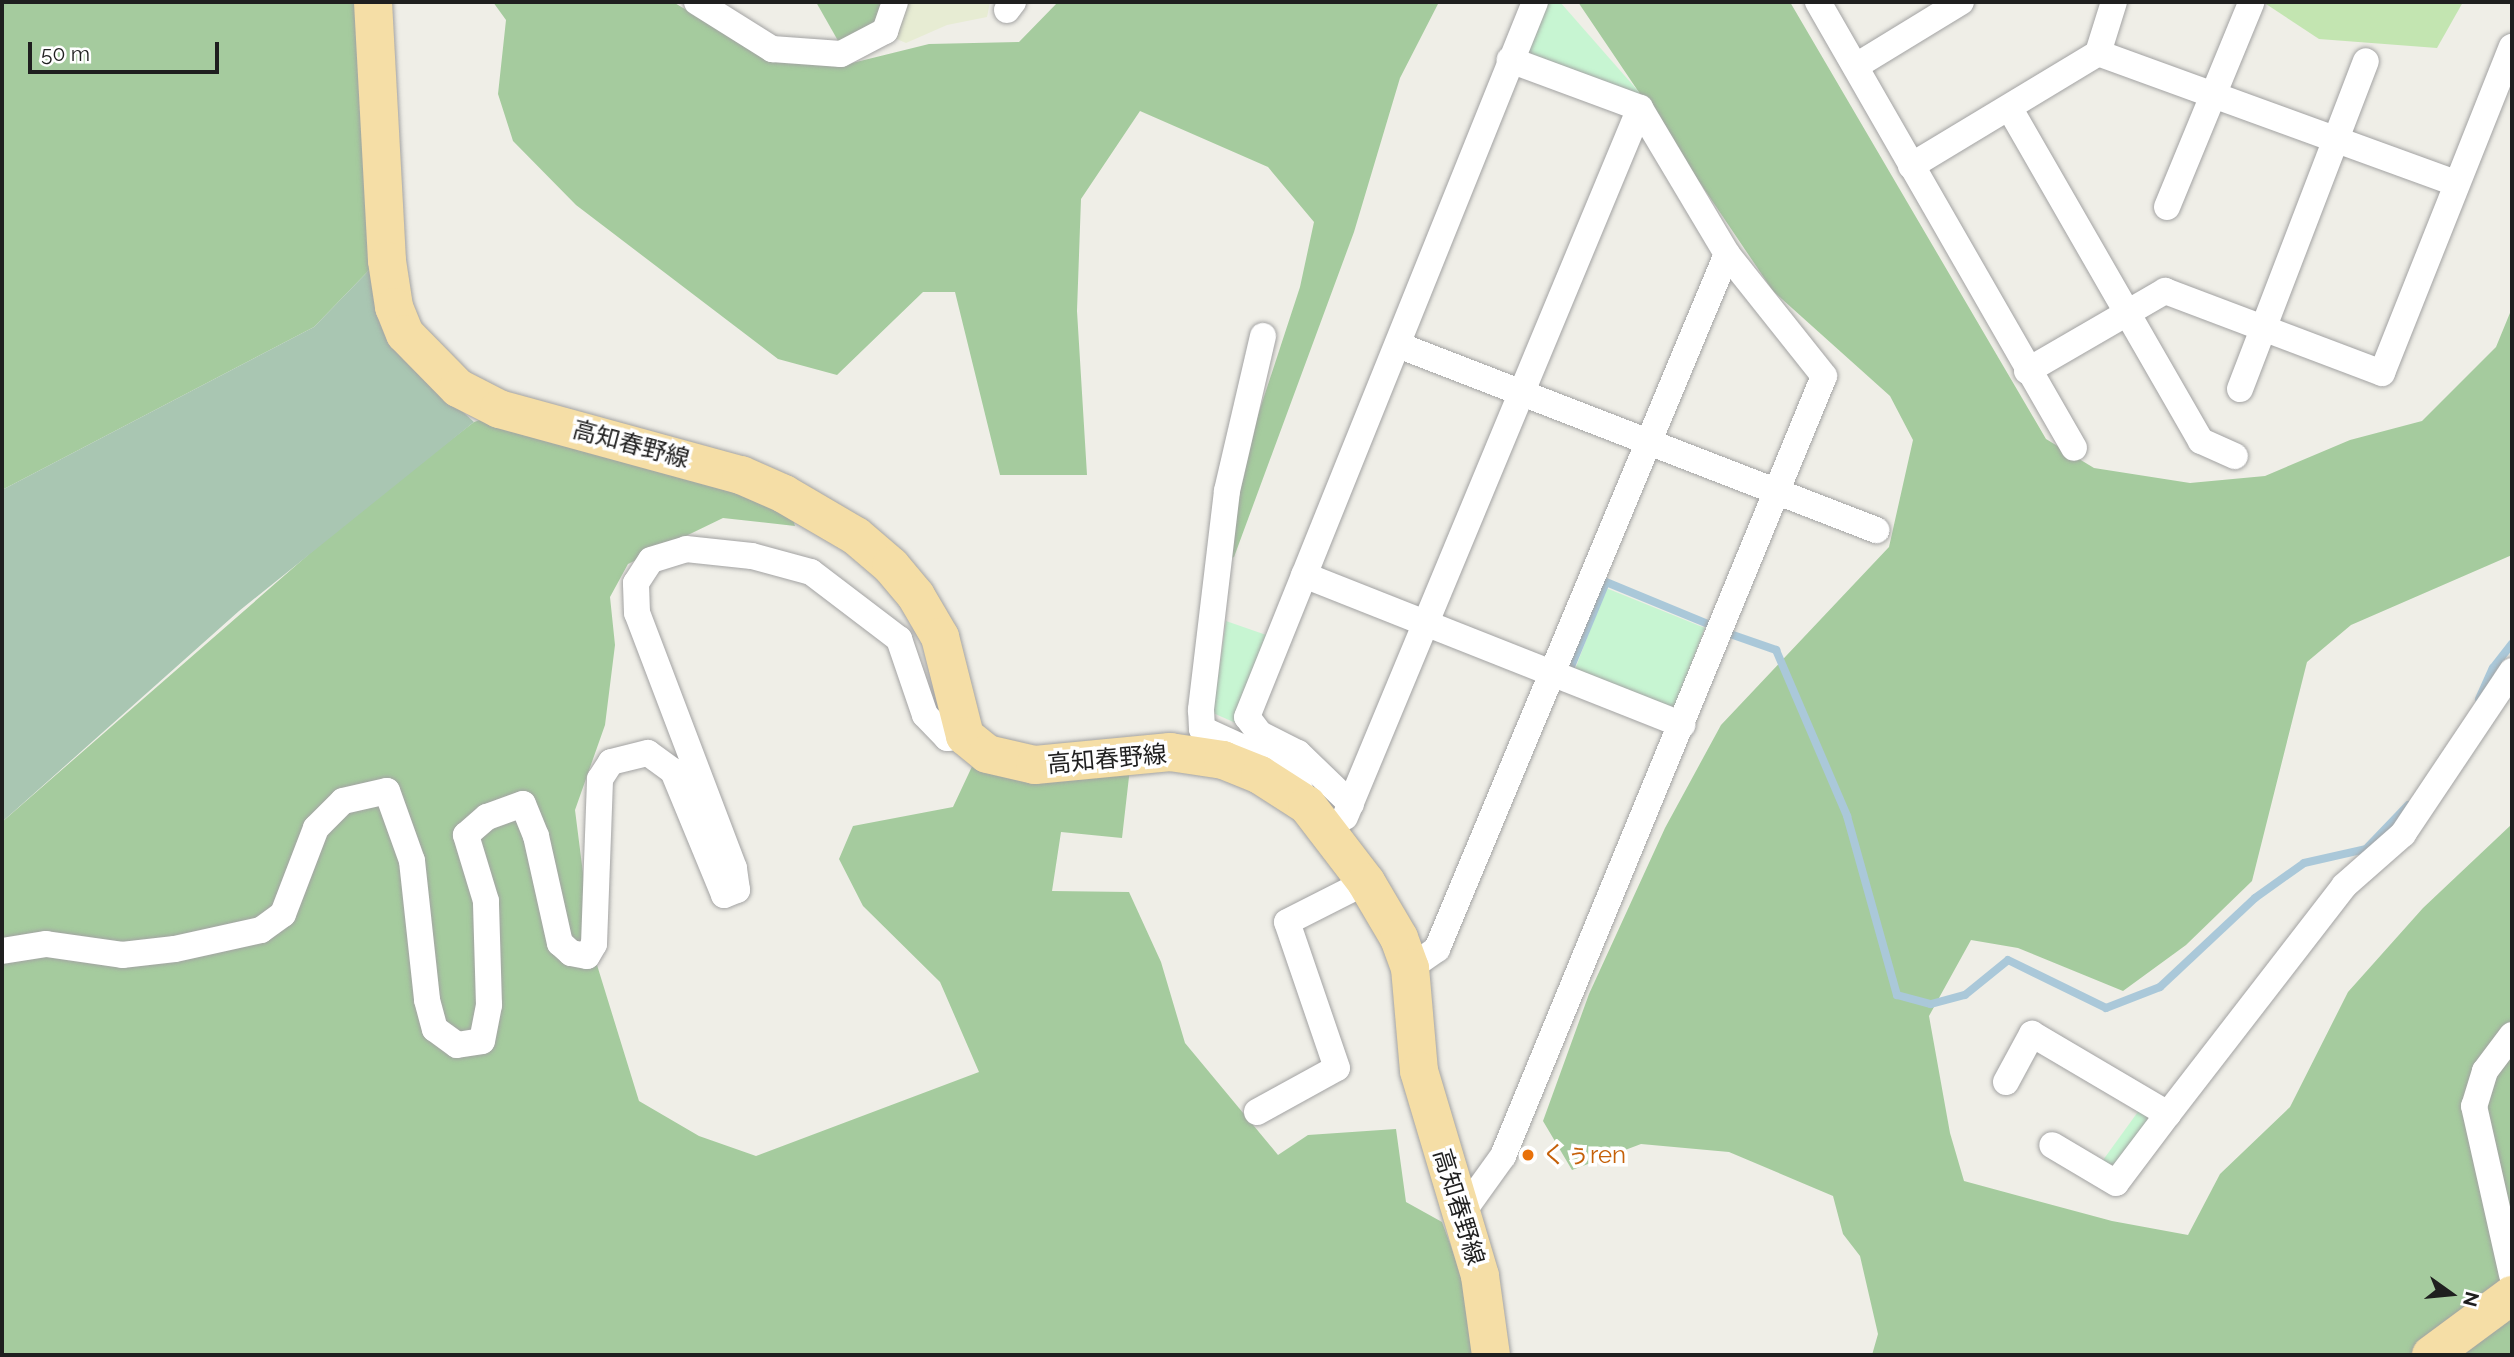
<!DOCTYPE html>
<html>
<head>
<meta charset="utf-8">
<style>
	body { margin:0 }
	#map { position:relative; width:2514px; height:1357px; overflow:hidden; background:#efeee7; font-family:Raleway,"Noto Sans JP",sans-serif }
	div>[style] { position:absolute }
	.farmland>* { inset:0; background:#e7ecd3 }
	.grass>* { inset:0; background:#c3e5b1 }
	.forest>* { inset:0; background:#a5cb9e }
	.cemetery>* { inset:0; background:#a9c6b2 }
	.park>* { inset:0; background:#c7f5d2 }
	.stream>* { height:8px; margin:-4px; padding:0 4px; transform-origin:4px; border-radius:4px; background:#aac8d9 }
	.roads { filter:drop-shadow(0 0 2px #a3a3a3) drop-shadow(0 0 2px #a3a3a3) }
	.minor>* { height:26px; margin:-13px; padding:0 13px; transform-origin:13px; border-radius:13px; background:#fff }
	.primary>* { height:38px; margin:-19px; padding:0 19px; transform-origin:19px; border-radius:19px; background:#f5dea6 }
	.dots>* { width:19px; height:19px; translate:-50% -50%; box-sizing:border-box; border:4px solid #fff; border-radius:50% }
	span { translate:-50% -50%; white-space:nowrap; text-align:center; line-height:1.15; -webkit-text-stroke:7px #fff; paint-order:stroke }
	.street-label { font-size:24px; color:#1f1f1f }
	.food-label { font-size:24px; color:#c56008 }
	.left { translate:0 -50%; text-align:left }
	.frame { position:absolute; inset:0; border:4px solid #1f1f1f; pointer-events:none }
	.north { position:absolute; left:2416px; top:1259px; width:70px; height:70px; -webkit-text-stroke:5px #fff; paint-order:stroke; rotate:105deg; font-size:19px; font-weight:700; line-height:28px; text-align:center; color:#1f1f1f }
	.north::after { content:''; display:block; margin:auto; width:24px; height:32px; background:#1f1f1f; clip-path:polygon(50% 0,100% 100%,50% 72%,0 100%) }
	.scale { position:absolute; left:28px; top:42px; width:191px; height:32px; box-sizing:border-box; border:4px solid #1f1f1f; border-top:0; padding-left:9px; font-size:21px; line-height:24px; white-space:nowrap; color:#1f1f1f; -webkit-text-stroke:5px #fff; paint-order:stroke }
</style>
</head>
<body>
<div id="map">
	<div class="farmland">
		<i style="clip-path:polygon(903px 2px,990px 2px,987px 17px,947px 25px,906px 43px,890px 36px)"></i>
	</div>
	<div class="grass">
		<i style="clip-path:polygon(2263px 2px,2463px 2px,2437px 48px,2319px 39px)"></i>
	</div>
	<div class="forest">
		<i style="clip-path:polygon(2px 2px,378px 2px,376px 263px,314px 327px,2px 490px)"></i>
		<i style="clip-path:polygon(493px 2px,673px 2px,773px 61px,840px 66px,929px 44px,1019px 42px,1058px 2px,1439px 2px,1400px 78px,1354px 232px,1234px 557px,1222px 562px,1235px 485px,1300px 287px,1314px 222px,1268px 167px,1140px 111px,1081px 199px,1077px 311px,1087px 475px,1000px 475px,955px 292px,923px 292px,837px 375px,778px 359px,576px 205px,513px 141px,498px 94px,506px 20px)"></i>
		<i style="clip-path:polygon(816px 2px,885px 2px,877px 27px,841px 46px)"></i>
		<i style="clip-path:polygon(1578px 2px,1790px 2px,2046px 439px,2094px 468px,2190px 483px,2265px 476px,2350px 440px,2422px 421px,2496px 347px,2512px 308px,2512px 555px,2351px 625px,2307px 662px,2252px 881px,2186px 945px,2123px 991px,2018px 948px,1971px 940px,1929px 1016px,1950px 1133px,1964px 1181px,2112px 1221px,2188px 1235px,2220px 1174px,2290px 1107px,2348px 992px,2423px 908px,2512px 824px,2512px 1355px,1872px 1355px,1878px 1334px,1860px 1256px,1843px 1234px,1833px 1196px,1729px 1152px,1641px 1144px,1572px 1170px,1543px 1121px,1589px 994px,1665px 828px,1721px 725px,1889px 547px,1913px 440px,1890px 396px,1773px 291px)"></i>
		<i style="clip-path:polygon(492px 416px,790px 510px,795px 526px,723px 518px,628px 564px,610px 597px,615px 645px,605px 725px,575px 810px,593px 952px,639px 1101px,699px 1136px,756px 1156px,979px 1072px,940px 982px,863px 906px,839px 859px,853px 826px,953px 807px,976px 758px,1130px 768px,1122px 838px,1061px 832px,1052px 891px,1129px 892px,1161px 962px,1185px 1043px,1278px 1155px,1308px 1135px,1396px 1129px,1406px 1202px,1442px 1222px,1468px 1293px,1478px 1355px,2px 1355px,2px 822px,355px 514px,474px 422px)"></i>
	</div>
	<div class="cemetery">
		<i style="clip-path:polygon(376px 263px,428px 380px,474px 422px,239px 611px,2px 822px,2px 490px,314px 327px)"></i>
	</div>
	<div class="park">
		<i style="clip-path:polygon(1545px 2px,1560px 2px,1639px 92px,1637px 99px,1525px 54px)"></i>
		<i style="clip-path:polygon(1606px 588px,1705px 628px,1672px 713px,1574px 672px)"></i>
		<i style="clip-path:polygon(1226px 621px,1272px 637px,1238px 724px,1213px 713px)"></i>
		<i style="clip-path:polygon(2140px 1109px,2150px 1115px,2152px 1128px,2117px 1174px,2098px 1167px)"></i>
	</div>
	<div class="stream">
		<i style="left:1733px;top:635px;width:46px;rotate:19.2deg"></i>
		<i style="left:1776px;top:650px;width:181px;rotate:66.8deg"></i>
		<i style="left:1847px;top:816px;width:186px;rotate:74.4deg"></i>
		<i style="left:1897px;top:995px;width:35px;rotate:15deg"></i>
		<i style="left:1931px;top:1004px;width:35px;rotate:-15deg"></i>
		<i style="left:1965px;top:995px;width:55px;rotate:-39.1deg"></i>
		<i style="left:2008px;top:960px;width:109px;rotate:26.1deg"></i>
		<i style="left:2106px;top:1008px;width:58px;rotate:-21.3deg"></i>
		<i style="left:2160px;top:987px;width:130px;rotate:-43.1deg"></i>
		<i style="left:2255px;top:898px;width:60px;rotate:-35.5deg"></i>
		<i style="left:2304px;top:863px;width:64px;rotate:-12.7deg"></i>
		<i style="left:2366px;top:849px;width:61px;rotate:-46.3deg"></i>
		<i style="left:1570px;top:669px;width:94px;rotate:-67.5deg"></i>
		<i style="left:1606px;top:582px;width:110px;rotate:22.4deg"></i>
		<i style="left:2479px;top:699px;width:34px;rotate:-66deg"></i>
		<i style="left:2493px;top:668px;width:31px;rotate:-52deg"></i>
	</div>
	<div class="roads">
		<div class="minor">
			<i style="left:697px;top:2px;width:89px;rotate:32.1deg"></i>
			<i style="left:772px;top:49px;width:69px;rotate:4.1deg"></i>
			<i style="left:841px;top:54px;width:50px;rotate:-27.6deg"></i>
			<i style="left:885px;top:31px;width:31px;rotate:-71deg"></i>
			<i style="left:1818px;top:2px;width:514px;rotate:60.14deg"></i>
			<i style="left:1007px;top:10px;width:10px;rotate:-53deg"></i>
			<i style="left:2098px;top:53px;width:53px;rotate:-72.6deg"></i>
			<i style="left:1856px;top:66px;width:123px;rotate:-31.4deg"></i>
			<i style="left:2010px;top:109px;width:383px;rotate:60.1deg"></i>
			<i style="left:2201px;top:441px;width:37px;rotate:24deg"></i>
			<i style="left:1911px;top:166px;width:218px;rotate:-31.1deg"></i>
			<i style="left:2098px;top:53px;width:381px;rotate:20deg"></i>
			<i style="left:2167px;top:207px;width:221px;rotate:-67.6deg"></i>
			<i style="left:1263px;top:336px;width:159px;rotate:103.1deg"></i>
			<i style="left:1227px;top:491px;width:221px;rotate:96.8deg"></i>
			<i style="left:1201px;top:710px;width:19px;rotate:87deg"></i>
			<i style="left:1202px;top:729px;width:96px;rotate:24.7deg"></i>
			<i style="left:1289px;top:769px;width:32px;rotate:62deg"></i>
			<i style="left:1398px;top:345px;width:513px;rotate:21.16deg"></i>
			<i style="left:2027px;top:371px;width:160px;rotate:-30.1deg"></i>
			<i style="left:2165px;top:291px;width:232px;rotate:20.7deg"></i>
			<i style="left:2382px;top:373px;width:351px;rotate:-68.3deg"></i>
			<i style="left:2240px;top:389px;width:351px;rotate:-69deg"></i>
			<i style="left:1304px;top:575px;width:407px;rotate:21.6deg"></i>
			<i style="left:1351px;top:804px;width:74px;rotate:-136.1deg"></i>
			<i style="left:1298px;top:753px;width:42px;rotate:-153.4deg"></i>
			<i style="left:1260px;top:734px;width:21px;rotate:-127deg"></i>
			<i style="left:1247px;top:717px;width:771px;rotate:-68.06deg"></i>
			<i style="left:1345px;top:817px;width:768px;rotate:-67.41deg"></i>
			<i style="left:2px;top:951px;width:45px;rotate:-9deg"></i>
			<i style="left:46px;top:944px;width:77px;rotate:8.2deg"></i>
			<i style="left:122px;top:955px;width:53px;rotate:-6.5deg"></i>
			<i style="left:175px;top:949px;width:88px;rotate:-12.5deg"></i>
			<i style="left:261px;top:930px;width:27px;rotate:-36deg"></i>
			<i style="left:283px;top:914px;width:92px;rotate:-69deg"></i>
			<i style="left:316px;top:828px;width:38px;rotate:-45deg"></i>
			<i style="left:343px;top:801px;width:45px;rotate:-12.8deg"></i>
			<i style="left:387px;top:791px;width:74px;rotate:70.3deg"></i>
			<i style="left:412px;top:861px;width:140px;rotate:83.8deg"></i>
			<i style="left:427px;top:1000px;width:30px;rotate:75deg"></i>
			<i style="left:435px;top:1029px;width:27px;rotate:36deg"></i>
			<i style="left:457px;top:1045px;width:25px;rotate:-9deg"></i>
			<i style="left:482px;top:1041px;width:37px;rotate:-79deg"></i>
			<i style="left:489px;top:1005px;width:104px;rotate:-91.7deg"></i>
			<i style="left:486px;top:901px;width:69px;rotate:-106.9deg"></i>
			<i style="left:466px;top:835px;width:28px;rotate:-41deg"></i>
			<i style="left:487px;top:817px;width:38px;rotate:-20deg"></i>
			<i style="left:523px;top:804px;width:35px;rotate:68deg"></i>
			<i style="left:536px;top:836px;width:110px;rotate:77.4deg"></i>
			<i style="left:560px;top:943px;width:15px;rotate:42deg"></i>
			<i style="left:571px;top:953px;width:16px;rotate:11deg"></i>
			<i style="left:587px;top:956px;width:14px;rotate:-60deg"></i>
			<i style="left:594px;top:944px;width:165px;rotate:-87.9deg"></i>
			<i style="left:600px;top:779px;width:20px;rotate:-57deg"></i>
			<i style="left:611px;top:762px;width:38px;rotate:-14deg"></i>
			<i style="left:648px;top:753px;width:31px;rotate:36deg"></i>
			<i style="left:673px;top:771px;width:134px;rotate:67.6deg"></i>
			<i style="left:724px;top:895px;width:14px;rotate:-21deg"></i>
			<i style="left:737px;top:890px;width:22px;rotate:-98deg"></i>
			<i style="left:734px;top:868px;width:273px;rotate:-110.8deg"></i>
			<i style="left:637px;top:613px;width:30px;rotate:-92deg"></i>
			<i style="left:636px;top:583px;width:27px;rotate:-57deg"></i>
			<i style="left:651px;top:560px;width:37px;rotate:-17deg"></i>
			<i style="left:686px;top:549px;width:66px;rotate:6.1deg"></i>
			<i style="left:752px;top:556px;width:61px;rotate:15.2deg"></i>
			<i style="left:811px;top:572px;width:111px;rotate:37.3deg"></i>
			<i style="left:899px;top:639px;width:80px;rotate:71.1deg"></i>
			<i style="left:925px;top:715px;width:32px;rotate:46deg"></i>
			<i style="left:947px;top:738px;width:18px;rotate:-6deg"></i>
			<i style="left:1410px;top:968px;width:33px;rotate:-35deg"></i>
			<i style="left:1437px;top:949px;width:753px;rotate:-67.35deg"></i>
			<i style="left:2512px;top:1035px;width:45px;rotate:126.9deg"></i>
			<i style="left:2485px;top:1071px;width:37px;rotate:107deg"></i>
			<i style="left:2474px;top:1106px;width:173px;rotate:77.3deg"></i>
			<i style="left:2006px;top:1082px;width:55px;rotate:-61.6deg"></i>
			<i style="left:2032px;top:1034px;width:158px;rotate:30.5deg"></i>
			<i style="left:2168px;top:1114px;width:86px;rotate:127deg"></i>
			<i style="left:2116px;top:1183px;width:74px;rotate:-149.3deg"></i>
			<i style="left:1257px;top:1112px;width:91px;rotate:-28.8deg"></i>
			<i style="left:1337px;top:1068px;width:154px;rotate:-108.9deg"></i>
			<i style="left:1287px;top:922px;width:89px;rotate:-26.9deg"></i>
			<i style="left:2168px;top:1114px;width:288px;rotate:-52.3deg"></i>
			<i style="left:2344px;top:886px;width:79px;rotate:-41.4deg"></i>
			<i style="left:2403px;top:834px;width:196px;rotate:-56.2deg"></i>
			<i style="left:1462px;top:1213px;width:70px;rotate:-54.3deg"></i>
			<i style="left:1503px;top:1156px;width:843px;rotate:-67.63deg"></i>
			<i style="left:1824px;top:376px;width:156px;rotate:-128.5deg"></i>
			<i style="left:1727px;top:254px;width:170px;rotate:-120.8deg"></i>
			<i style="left:1640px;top:108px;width:139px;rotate:-159.7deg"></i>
		</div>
		<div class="primary">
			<i style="left:373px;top:2px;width:259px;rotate:86.9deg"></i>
			<i style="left:387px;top:261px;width:47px;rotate:81.3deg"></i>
			<i style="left:394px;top:307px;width:29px;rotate:68deg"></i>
			<i style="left:405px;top:334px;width:76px;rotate:45.5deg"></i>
			<i style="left:458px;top:388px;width:46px;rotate:27.1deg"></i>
			<i style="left:499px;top:409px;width:251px;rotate:15.3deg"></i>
			<i style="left:741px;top:475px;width:47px;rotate:23.8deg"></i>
			<i style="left:784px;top:494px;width:83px;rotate:30.3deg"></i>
			<i style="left:856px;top:536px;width:46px;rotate:40.6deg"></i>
			<i style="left:891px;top:566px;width:39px;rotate:50deg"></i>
			<i style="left:916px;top:596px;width:48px;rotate:59.7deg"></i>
			<i style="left:940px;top:637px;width:102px;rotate:75.8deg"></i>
			<i style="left:965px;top:736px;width:28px;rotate:39deg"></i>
			<i style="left:987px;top:754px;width:49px;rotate:12.9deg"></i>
			<i style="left:1035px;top:765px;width:136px;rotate:-5.5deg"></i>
			<i style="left:1170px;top:752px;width:54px;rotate:8.6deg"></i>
			<i style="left:1223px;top:760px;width:40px;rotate:22deg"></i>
			<i style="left:1260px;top:775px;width:56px;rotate:32.6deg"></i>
			<i style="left:1307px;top:805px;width:97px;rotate:52.5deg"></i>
			<i style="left:1366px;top:882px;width:65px;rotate:59.5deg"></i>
			<i style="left:1399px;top:938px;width:32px;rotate:70deg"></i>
			<i style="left:1410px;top:968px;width:103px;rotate:85deg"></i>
			<i style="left:1419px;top:1071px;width:214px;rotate:73.4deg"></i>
			<i style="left:1480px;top:1276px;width:80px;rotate:82.1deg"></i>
			<i style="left:2431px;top:1355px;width:101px;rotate:-36.5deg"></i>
		</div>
	</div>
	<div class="dots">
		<i style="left:1528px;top:1155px;background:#e8710a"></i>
	</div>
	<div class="street-label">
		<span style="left:631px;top:444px;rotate:15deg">高知春野線</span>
		<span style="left:1107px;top:759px;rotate:-5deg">高知春野線</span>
		<span style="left:1459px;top:1207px;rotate:73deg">高知春野線</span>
	</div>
	<div class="food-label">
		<span class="left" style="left:1542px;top:1155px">くぅren</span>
	</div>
	<div class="frame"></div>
	<div class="north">N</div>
	<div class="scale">50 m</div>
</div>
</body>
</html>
